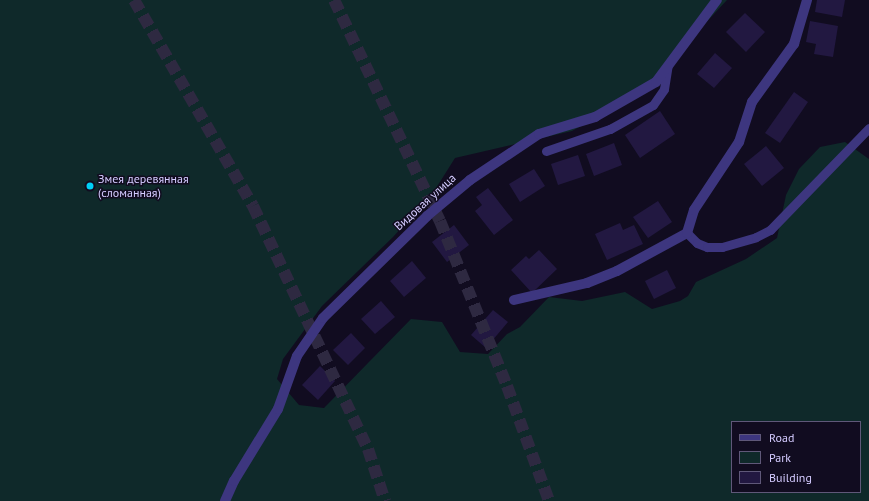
<!DOCTYPE html>
<html>
<head>
<meta charset="utf-8">
<style>
	body { margin:0 }
	#map { position:relative; width:869px; height:501px; overflow:hidden; background:#110c20; font-family:"PT Sans",sans-serif }
	div>[style] { position:absolute }
	.green>* { inset:0; background:#0f292a }
	.building>* { inset:0; background:#221841 }
	.highway-tunnel>* { height:12px; margin-top:-6px; transform-origin:0; background:repeating-linear-gradient(90deg,#2e2941 0 12px,transparent 0 18px) }
	.lane>* { height:9px; margin:-4.5px; padding:0 4.5px; transform-origin:4.5px; border-radius:4.5px; background:#3d367f }
	.street>* { height:10px; margin:-5px; padding:0 5px; transform-origin:5px; border-radius:5px; background:#3d367f }
	.dots>* { width:11px; height:11px; translate:-50% -50%; box-sizing:border-box; border:2px solid #110c20; border-radius:50% }
	span { translate:-50% -50%; white-space:nowrap; text-align:center; line-height:1.15; -webkit-text-stroke:3px #110c20; paint-order:stroke }
	.poi-label { font-size:12px; color:#d4cbff }
	.left { translate:0 -50%; text-align:left }
	.street-label { font-size:12px; color:#d4cbff }
	.legend { position:absolute; left:731px; top:421px; width:130px; height:72px; box-sizing:border-box; background:#110c20; border:1px solid #5f5879; margin:0; padding:5px 7px; list-style:none; font-size:12px; color:#d4cbff }
	.legend li { display:flex; align-items:center; gap:8px; height:20px }
	.legend b { width:20px; border:1px solid #5f5879 }
</style>
</head>
<body>
<div id="map">
	<div class="green">
		<i style="clip-path:polygon(evenodd,0 0,727px 0,700px 29px,657px 84px,572px 131px,455px 158px,433px 193px,393px 237px,322px 306px,283px 359px,277px 379px,299px 405px,324px 408px,411px 319px,442px 322px,460px 352px,488px 354px,507px 334px,520px 327px,549px 297px,582px 301px,625px 292px,652px 309px,680px 301px,688px 296px,696px 282px,746px 259px,777px 238px,786px 195px,799px 169px,820px 147px,845px 142px,869px 159px,869px 501px,0 501px,0 0,732px 422px,860px 422px,860px 492px,732px 492px,732px 422px)"></i>
	</div>
	<div class="building">
		<i style="clip-path:polygon(817px 0,845px 0,842px 17px,815px 12px)"></i>
		<i style="clip-path:polygon(745px 13px,765px 32px,746px 52px,726px 32px)"></i>
		<i style="clip-path:polygon(810px 21px,838px 26px,833px 57px,814px 54px,816px 44px,806px 42px)"></i>
		<i style="clip-path:polygon(715px 53px,732px 68px,714px 88px,697px 74px)"></i>
		<i style="clip-path:polygon(794px 92px,808px 102px,780px 143px,765px 133px)"></i>
		<i style="clip-path:polygon(660px 111px,675px 134px,640px 158px,625px 135px)"></i>
		<i style="clip-path:polygon(614px 143px,622px 165px,594px 176px,586px 154px)"></i>
		<i style="clip-path:polygon(766px 146px,784px 168px,762px 186px,744px 164px)"></i>
		<i style="clip-path:polygon(578px 155px,585px 176px,558px 185px,551px 164px)"></i>
		<i style="clip-path:polygon(534px 169px,545px 186px,520px 202px,509px 184px)"></i>
		<i style="clip-path:polygon(488px 188px,513px 220px,494px 235px,475px 211px,482px 205px,476px 197px)"></i>
		<i style="clip-path:polygon(658px 201px,672px 222px,648px 238px,633px 217px)"></i>
		<i style="clip-path:polygon(620px 223px,623px 230px,634px 225px,643px 244px,607px 260px,595px 234px)"></i>
		<i style="clip-path:polygon(454px 225px,469px 245px,447px 262px,432px 242px)"></i>
		<i style="clip-path:polygon(539px 250px,557px 269px,532px 293px,511px 270px,526px 256px,529px 259px)"></i>
		<i style="clip-path:polygon(412px 261px,426px 278px,404px 297px,390px 281px)"></i>
		<i style="clip-path:polygon(667px 270px,676px 288px,654px 299px,645px 281px)"></i>
		<i style="clip-path:polygon(381px 301px,395px 317px,375px 334px,361px 319px)"></i>
		<i style="clip-path:polygon(493px 310px,508px 322px,486px 348px,471px 335px)"></i>
		<i style="clip-path:polygon(351px 333px,365px 348px,348px 365px,333px 350px)"></i>
		<i style="clip-path:polygon(320px 366px,335px 381px,318px 400px,302px 385px)"></i>
	</div>
	<div class="highway-tunnel">
		<i style="left:134px;top:0;width:238px;rotate:60deg"></i>
		<i style="left:253px;top:206px;width:269px;rotate:64.7deg"></i>
		<i style="left:368px;top:449px;width:55px;rotate:71.9deg"></i>
		<i style="left:334px;top:0;width:245px;rotate:64.4deg"></i>
		<i style="left:440px;top:221px;width:178px;rotate:67.9deg"></i>
		<i style="left:507px;top:386px;width:122px;rotate:69.9deg"></i>
	</div>
	<div class="lane">
		<i style="left:546px;top:151px;width:68px;rotate:-19deg"></i>
		<i style="left:610px;top:129px;width:49px;rotate:-29.2deg"></i>
		<i style="left:653px;top:105px;width:19px;rotate:-55deg"></i>
		<i style="left:664px;top:89px;width:24px;rotate:-81deg"></i>
		<i style="left:687px;top:233px;width:14px;rotate:45deg"></i>
		<i style="left:697px;top:243px;width:11px;rotate:22deg"></i>
		<i style="left:707px;top:247px;width:15px"></i>
		<i style="left:722px;top:247px;width:35px;rotate:-16deg"></i>
		<i style="left:756px;top:237px;width:16px;rotate:-27deg"></i>
		<i style="left:770px;top:230px;width:142px;rotate:-45.9deg"></i>
	</div>
	<div class="street">
		<i style="left:514px;top:300px;width:75px;rotate:-13.1deg"></i>
		<i style="left:587px;top:283px;width:32px;rotate:-22deg"></i>
		<i style="left:617px;top:271px;width:80px;rotate:-28.5deg"></i>
		<i style="left:687px;top:233px;width:24px;rotate:-73deg"></i>
		<i style="left:694px;top:210px;width:82px;rotate:-56.5deg"></i>
		<i style="left:739px;top:142px;width:42px;rotate:-72deg"></i>
		<i style="left:752px;top:102px;width:72px;rotate:-54.1deg"></i>
		<i style="left:794px;top:44px;width:46px;rotate:-73.5deg"></i>
		<i style="left:225px;top:501px;width:22px;rotate:-66deg"></i>
		<i style="left:234px;top:481px;width:84px;rotate:-58.6deg"></i>
		<i style="left:278px;top:409px;width:56px;rotate:-70.3deg"></i>
		<i style="left:297px;top:356px;width:46px;rotate:-55.6deg"></i>
		<i style="left:323px;top:318px;width:146px;rotate:-44.4deg"></i>
		<i style="left:427px;top:216px;width:56px;rotate:-39.9deg"></i>
		<i style="left:470px;top:180px;width:83px;rotate:-33.7deg"></i>
		<i style="left:539px;top:134px;width:59px;rotate:-16.9deg"></i>
		<i style="left:595px;top:117px;width:70px;rotate:-29.8deg"></i>
		<i style="left:656px;top:82px;width:102px;rotate:-53.4deg"></i>
	</div>
	<div class="dots">
		<i style="left:90px;top:186px;background:#00d0f6"></i>
	</div>
	<div class="poi-label">
		<span class="left" style="left:98px;top:186px">Змея деревянная<br>(сломанная)</span>
	</div>
	<div class="street-label">
		<span style="left:425px;top:202px;rotate:-42deg">Видовая улица</span>
	</div>
	<ul class="legend">
	<li><b style="height:5px;background:#3d367f"></b>Road</li>
	<li><b style="height:11px;background:#0f292a"></b>Park</li>
	<li><b style="height:11px;background:#221841"></b>Building</li>
	</ul>
</div>
</body>
</html>
